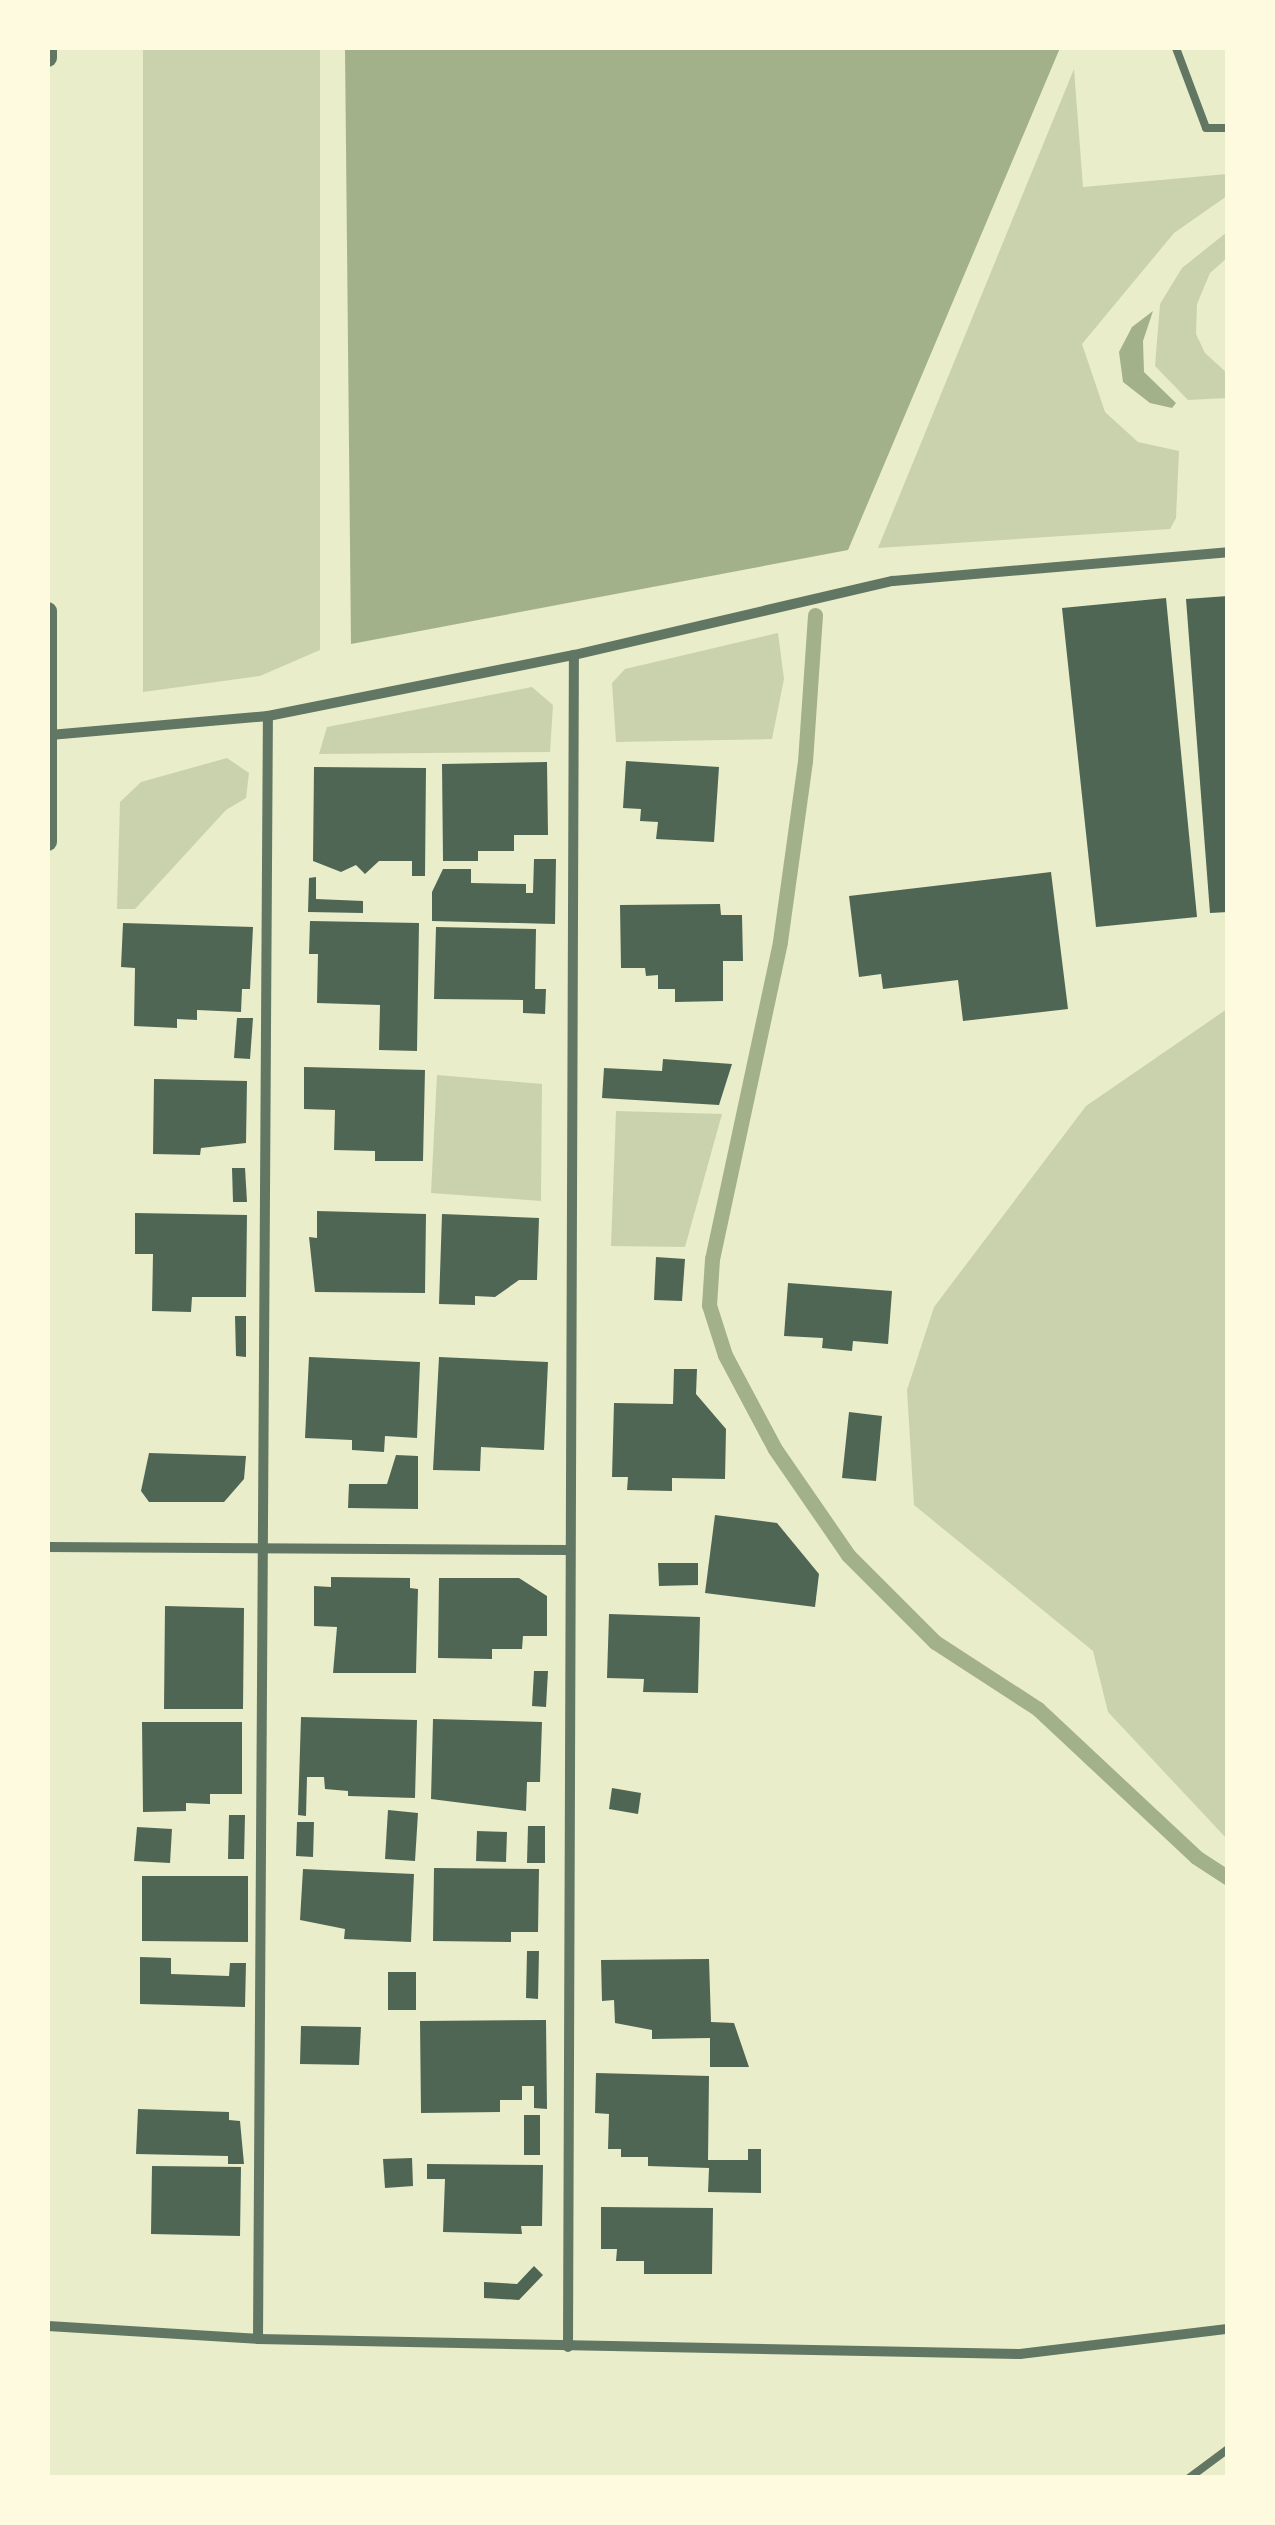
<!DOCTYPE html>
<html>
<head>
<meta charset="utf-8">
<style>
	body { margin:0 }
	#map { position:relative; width:1275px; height:2525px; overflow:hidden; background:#e9edc9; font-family:Montserrat,sans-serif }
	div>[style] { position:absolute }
	.green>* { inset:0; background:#cad2ad }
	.water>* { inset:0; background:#a3b18a }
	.stream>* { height:15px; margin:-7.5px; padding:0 7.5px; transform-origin:7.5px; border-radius:7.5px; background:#a3b18a }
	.building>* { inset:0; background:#4f6655 }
	.service>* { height:8px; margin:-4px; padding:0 4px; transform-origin:4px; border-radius:4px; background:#617663 }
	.minor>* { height:10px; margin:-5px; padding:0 5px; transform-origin:5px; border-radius:5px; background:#617663 }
	.tertiary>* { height:18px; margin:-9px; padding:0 9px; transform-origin:9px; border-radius:9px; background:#617663 }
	span { translate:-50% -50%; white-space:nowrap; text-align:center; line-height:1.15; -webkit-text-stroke:8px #fefae0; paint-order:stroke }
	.frame { position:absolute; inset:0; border:50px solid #fefae0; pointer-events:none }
</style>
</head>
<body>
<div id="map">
	<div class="green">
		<i style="clip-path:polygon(143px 48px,320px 48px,320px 650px,260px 676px,143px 692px)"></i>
		<i style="clip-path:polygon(1074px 69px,1083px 187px,1227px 174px,1227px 196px,1174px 233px,1082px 344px,1105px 412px,1138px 442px,1179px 451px,1176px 518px,1170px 529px,878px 548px)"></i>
		<i style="clip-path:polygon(1227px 232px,1227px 258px,1210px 273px,1197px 304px,1196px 334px,1205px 353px,1227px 373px,1227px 398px,1188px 400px,1155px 366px,1160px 304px,1182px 268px)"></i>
		<i style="clip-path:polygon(778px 633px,784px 679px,772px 739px,616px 742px,612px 683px,625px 669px)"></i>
		<i style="clip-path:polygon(532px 687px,553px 705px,550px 752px,319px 754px,327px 727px)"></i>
		<i style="clip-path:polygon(227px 758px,249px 773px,246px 798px,226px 810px,135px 909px,117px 909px,120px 802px,141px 782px)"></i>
		<i style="clip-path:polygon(1227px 1009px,1227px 1839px,1108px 1712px,1093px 1651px,914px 1505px,907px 1390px,934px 1307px,1086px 1106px)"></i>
		<i style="clip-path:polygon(437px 1075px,542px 1084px,541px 1201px,431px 1193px)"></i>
		<i style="clip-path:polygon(616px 1111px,722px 1114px,685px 1247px,611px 1246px)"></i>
	</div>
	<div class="water">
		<i style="clip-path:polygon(345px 48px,1060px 48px,848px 550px,351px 644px)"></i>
		<i style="clip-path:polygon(1153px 311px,1143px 341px,1144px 372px,1176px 403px,1172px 408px,1150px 403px,1123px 382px,1119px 352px,1132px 327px)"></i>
	</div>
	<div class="stream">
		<i style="left:815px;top:615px;width:146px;rotate:93.9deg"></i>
		<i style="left:805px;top:761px;width:183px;rotate:97.9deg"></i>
		<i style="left:780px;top:942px;width:324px;rotate:102.1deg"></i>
		<i style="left:712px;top:1259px;width:46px;rotate:93.7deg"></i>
		<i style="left:709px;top:1305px;width:52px;rotate:72.3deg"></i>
		<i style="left:725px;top:1355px;width:106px;rotate:62deg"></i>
		<i style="left:775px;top:1449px;width:129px;rotate:55.4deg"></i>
		<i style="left:848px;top:1555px;width:123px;rotate:45deg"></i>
		<i style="left:935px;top:1642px;width:123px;rotate:33deg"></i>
		<i style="left:1038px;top:1709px;width:216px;rotate:43.1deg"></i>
		<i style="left:1196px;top:1857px;width:38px;rotate:33deg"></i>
	</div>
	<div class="building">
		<i style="clip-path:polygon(1228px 596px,1228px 912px,1210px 913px,1186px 599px)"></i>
		<i style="clip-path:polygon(1166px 598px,1197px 917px,1096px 927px,1062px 608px)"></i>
		<i style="clip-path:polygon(626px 761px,719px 767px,714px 842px,656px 839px,658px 822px,640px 821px,641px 809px,623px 808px)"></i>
		<i style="clip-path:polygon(547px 762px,548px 835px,514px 835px,514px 851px,478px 851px,478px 861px,443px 861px,442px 764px)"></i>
		<i style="clip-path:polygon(314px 767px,426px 768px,425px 876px,412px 876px,412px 861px,379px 861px,365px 874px,356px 865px,341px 872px,313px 861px)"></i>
		<i style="clip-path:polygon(534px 859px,556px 859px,555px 924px,432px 921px,432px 892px,443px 869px,471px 869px,471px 883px,526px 884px,526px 893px,533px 893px)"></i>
		<i style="clip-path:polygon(1051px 872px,1068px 1009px,963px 1021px,958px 980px,883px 989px,881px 974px,859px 977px,849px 896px)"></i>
		<i style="clip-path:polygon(316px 877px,316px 899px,363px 901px,363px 913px,308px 912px,309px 878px)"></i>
		<i style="clip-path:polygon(720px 904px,721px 915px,742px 915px,743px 961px,723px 961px,723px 1001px,675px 1002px,675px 989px,658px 989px,658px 975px,646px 976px,645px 968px,621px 968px,620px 905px)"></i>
		<i style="clip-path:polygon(310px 921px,419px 923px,417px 1051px,379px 1050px,380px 1005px,317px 1003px,318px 954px,309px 954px)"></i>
		<i style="clip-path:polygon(123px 923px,253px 927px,250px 989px,242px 989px,241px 1012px,197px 1010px,197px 1020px,177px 1019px,177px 1028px,134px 1026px,135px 968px,121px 967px)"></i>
		<i style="clip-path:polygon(436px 927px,536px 929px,535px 989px,546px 989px,545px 1014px,523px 1013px,523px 1000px,434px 999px)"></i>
		<i style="clip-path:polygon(237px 1018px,253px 1018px,250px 1059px,234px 1058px)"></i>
		<i style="clip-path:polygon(663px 1059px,732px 1064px,719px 1105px,602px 1098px,604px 1068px,662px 1071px)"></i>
		<i style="clip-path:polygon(304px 1067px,425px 1070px,423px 1161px,375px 1161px,375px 1151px,334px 1150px,335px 1110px,304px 1109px)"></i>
		<i style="clip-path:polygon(154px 1079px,247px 1081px,246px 1143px,201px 1148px,200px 1155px,153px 1154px)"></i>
		<i style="clip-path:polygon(232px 1168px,245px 1168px,247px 1202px,233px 1202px)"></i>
		<i style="clip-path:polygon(317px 1211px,426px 1214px,425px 1293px,315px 1292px,309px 1237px,317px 1238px)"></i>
		<i style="clip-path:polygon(135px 1213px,247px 1215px,246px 1297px,192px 1297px,191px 1312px,152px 1311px,153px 1254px,135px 1254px)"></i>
		<i style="clip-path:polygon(442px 1214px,539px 1218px,537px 1280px,519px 1280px,495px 1297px,475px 1296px,475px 1305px,439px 1304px)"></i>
		<i style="clip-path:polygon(656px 1257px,685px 1259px,682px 1301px,654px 1300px)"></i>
		<i style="clip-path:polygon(788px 1283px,892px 1291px,888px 1344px,853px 1341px,852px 1351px,822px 1348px,823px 1338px,784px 1336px)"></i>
		<i style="clip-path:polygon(235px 1316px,246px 1316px,246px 1357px,236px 1356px)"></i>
		<i style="clip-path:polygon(309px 1357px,420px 1362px,417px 1438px,385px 1436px,384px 1452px,352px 1450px,352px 1440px,305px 1438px)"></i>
		<i style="clip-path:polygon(439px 1357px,548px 1362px,544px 1450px,481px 1447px,480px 1471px,433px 1470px)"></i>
		<i style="clip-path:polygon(674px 1369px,697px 1369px,696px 1394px,726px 1429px,725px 1479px,672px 1478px,672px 1491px,627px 1490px,628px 1477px,612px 1477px,614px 1403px,673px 1404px)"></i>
		<i style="clip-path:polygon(849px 1412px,882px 1416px,876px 1481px,842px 1478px)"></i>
		<i style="clip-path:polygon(149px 1453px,246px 1456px,244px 1479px,224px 1502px,149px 1502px,141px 1491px)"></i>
		<i style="clip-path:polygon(396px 1455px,418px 1456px,418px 1509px,348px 1508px,349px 1484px,387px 1484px)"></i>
		<i style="clip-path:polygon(715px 1515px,777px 1523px,819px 1574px,815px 1607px,705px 1593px)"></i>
		<i style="clip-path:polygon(658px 1563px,698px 1563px,698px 1585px,659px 1586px)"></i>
		<i style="clip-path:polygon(331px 1577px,410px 1578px,410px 1588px,418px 1589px,416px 1673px,333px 1673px,337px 1627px,314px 1626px,314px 1586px,331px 1587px)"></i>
		<i style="clip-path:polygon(439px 1578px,519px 1578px,547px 1596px,547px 1636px,523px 1636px,522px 1649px,492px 1649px,492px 1659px,438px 1658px)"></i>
		<i style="clip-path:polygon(165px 1606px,244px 1608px,243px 1709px,164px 1709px)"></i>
		<i style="clip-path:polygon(609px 1614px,700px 1617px,698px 1693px,643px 1692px,644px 1679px,607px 1678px)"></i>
		<i style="clip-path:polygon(534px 1671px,548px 1671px,546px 1707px,532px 1706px)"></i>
		<i style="clip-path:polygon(301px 1717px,417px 1720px,415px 1798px,348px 1796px,348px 1791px,325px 1789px,324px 1777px,307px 1777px,306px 1816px,298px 1815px)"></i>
		<i style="clip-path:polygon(433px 1719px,542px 1722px,540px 1782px,527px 1782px,526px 1811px,431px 1799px)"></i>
		<i style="clip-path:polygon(142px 1722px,242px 1722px,242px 1794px,210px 1794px,210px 1804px,186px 1803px,186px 1811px,143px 1812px)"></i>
		<i style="clip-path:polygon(612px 1788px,641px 1793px,638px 1814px,609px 1809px)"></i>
		<i style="clip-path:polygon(388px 1810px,418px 1813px,415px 1861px,385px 1859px)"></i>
		<i style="clip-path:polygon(229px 1815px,245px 1815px,244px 1859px,228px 1859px)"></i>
		<i style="clip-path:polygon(297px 1822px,314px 1822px,313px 1857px,296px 1856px)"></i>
		<i style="clip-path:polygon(528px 1826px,545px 1826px,545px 1863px,527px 1863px)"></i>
		<i style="clip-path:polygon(137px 1827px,172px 1829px,170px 1863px,134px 1861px)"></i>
		<i style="clip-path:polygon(477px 1831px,507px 1832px,506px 1862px,476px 1861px)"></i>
		<i style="clip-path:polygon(434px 1868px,539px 1869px,538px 1932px,511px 1932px,511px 1942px,433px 1941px)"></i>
		<i style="clip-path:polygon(303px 1869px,414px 1874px,411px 1942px,344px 1939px,345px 1929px,300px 1920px)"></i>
		<i style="clip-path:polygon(142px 1876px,248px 1876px,248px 1942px,142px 1941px)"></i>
		<i style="clip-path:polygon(527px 1951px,539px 1951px,538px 1999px,526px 1998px)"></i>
		<i style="clip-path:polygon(140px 1957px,171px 1958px,171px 1974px,229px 1976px,230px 1963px,246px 1963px,245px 2007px,140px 2004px)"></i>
		<i style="clip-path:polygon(709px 1959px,711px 2022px,734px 2023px,749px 2067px,710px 2067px,710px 2038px,652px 2039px,652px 2030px,615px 2023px,614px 2000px,602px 2001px,601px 1960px)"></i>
		<i style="clip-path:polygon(388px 1972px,416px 1972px,416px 2010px,388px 2010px)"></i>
		<i style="clip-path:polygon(546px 2020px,547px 2109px,534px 2108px,534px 2086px,522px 2086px,522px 2100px,500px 2100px,500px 2112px,421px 2113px,420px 2021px)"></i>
		<i style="clip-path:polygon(301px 2026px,361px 2027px,359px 2065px,300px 2064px)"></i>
		<i style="clip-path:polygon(596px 2073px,709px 2076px,708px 2160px,748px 2160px,748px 2149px,761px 2149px,761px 2193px,708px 2192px,709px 2168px,648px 2166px,648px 2157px,621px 2157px,621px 2149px,608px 2149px,609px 2114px,595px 2113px)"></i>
		<i style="clip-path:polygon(138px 2109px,229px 2112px,229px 2120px,240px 2121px,244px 2164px,228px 2164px,228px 2156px,136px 2154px)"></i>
		<i style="clip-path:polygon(524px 2115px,540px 2115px,540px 2155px,524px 2155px)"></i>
		<i style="clip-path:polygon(412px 2158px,413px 2186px,385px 2188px,383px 2159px)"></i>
		<i style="clip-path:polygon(427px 2164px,543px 2165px,542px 2226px,521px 2226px,522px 2234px,443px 2232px,445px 2179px,427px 2179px)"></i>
		<i style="clip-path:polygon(152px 2166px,241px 2167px,240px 2236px,151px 2234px)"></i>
		<i style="clip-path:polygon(601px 2207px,713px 2208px,712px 2274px,644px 2274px,644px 2261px,616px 2261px,617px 2249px,601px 2249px)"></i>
		<i style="clip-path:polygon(534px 2266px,543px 2275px,519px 2300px,484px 2298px,484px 2282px,517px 2284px)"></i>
	</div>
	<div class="service">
		<i style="left:1176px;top:48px;width:85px;rotate:69.4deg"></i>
		<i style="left:1206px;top:128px;width:22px"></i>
		<i style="left:1189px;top:2478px;width:49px;rotate:-36.6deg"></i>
	</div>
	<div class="minor">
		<i style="left:50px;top:735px;width:219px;rotate:-5deg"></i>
		<i style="left:268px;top:716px;width:312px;rotate:-11.3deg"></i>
		<i style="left:574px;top:655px;width:327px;rotate:-13.1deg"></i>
		<i style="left:893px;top:581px;width:336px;rotate:-4.9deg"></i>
		<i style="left:48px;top:1547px;width:522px;rotate:0.33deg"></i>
		<i style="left:48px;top:2326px;width:210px;rotate:3.5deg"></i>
		<i style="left:258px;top:2339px;width:762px;rotate:1.13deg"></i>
		<i style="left:1020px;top:2354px;width:209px;rotate:-6.9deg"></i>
		<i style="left:258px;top:2339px;width:1623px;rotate:-89.65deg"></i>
		<i style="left:568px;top:2347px;width:1692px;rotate:-89.8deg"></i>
	</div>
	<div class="tertiary">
		<i style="left:48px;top:58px;width:10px;rotate:-90deg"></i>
		<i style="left:48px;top:611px;width:231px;rotate:90deg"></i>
	</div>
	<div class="frame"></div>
</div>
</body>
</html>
